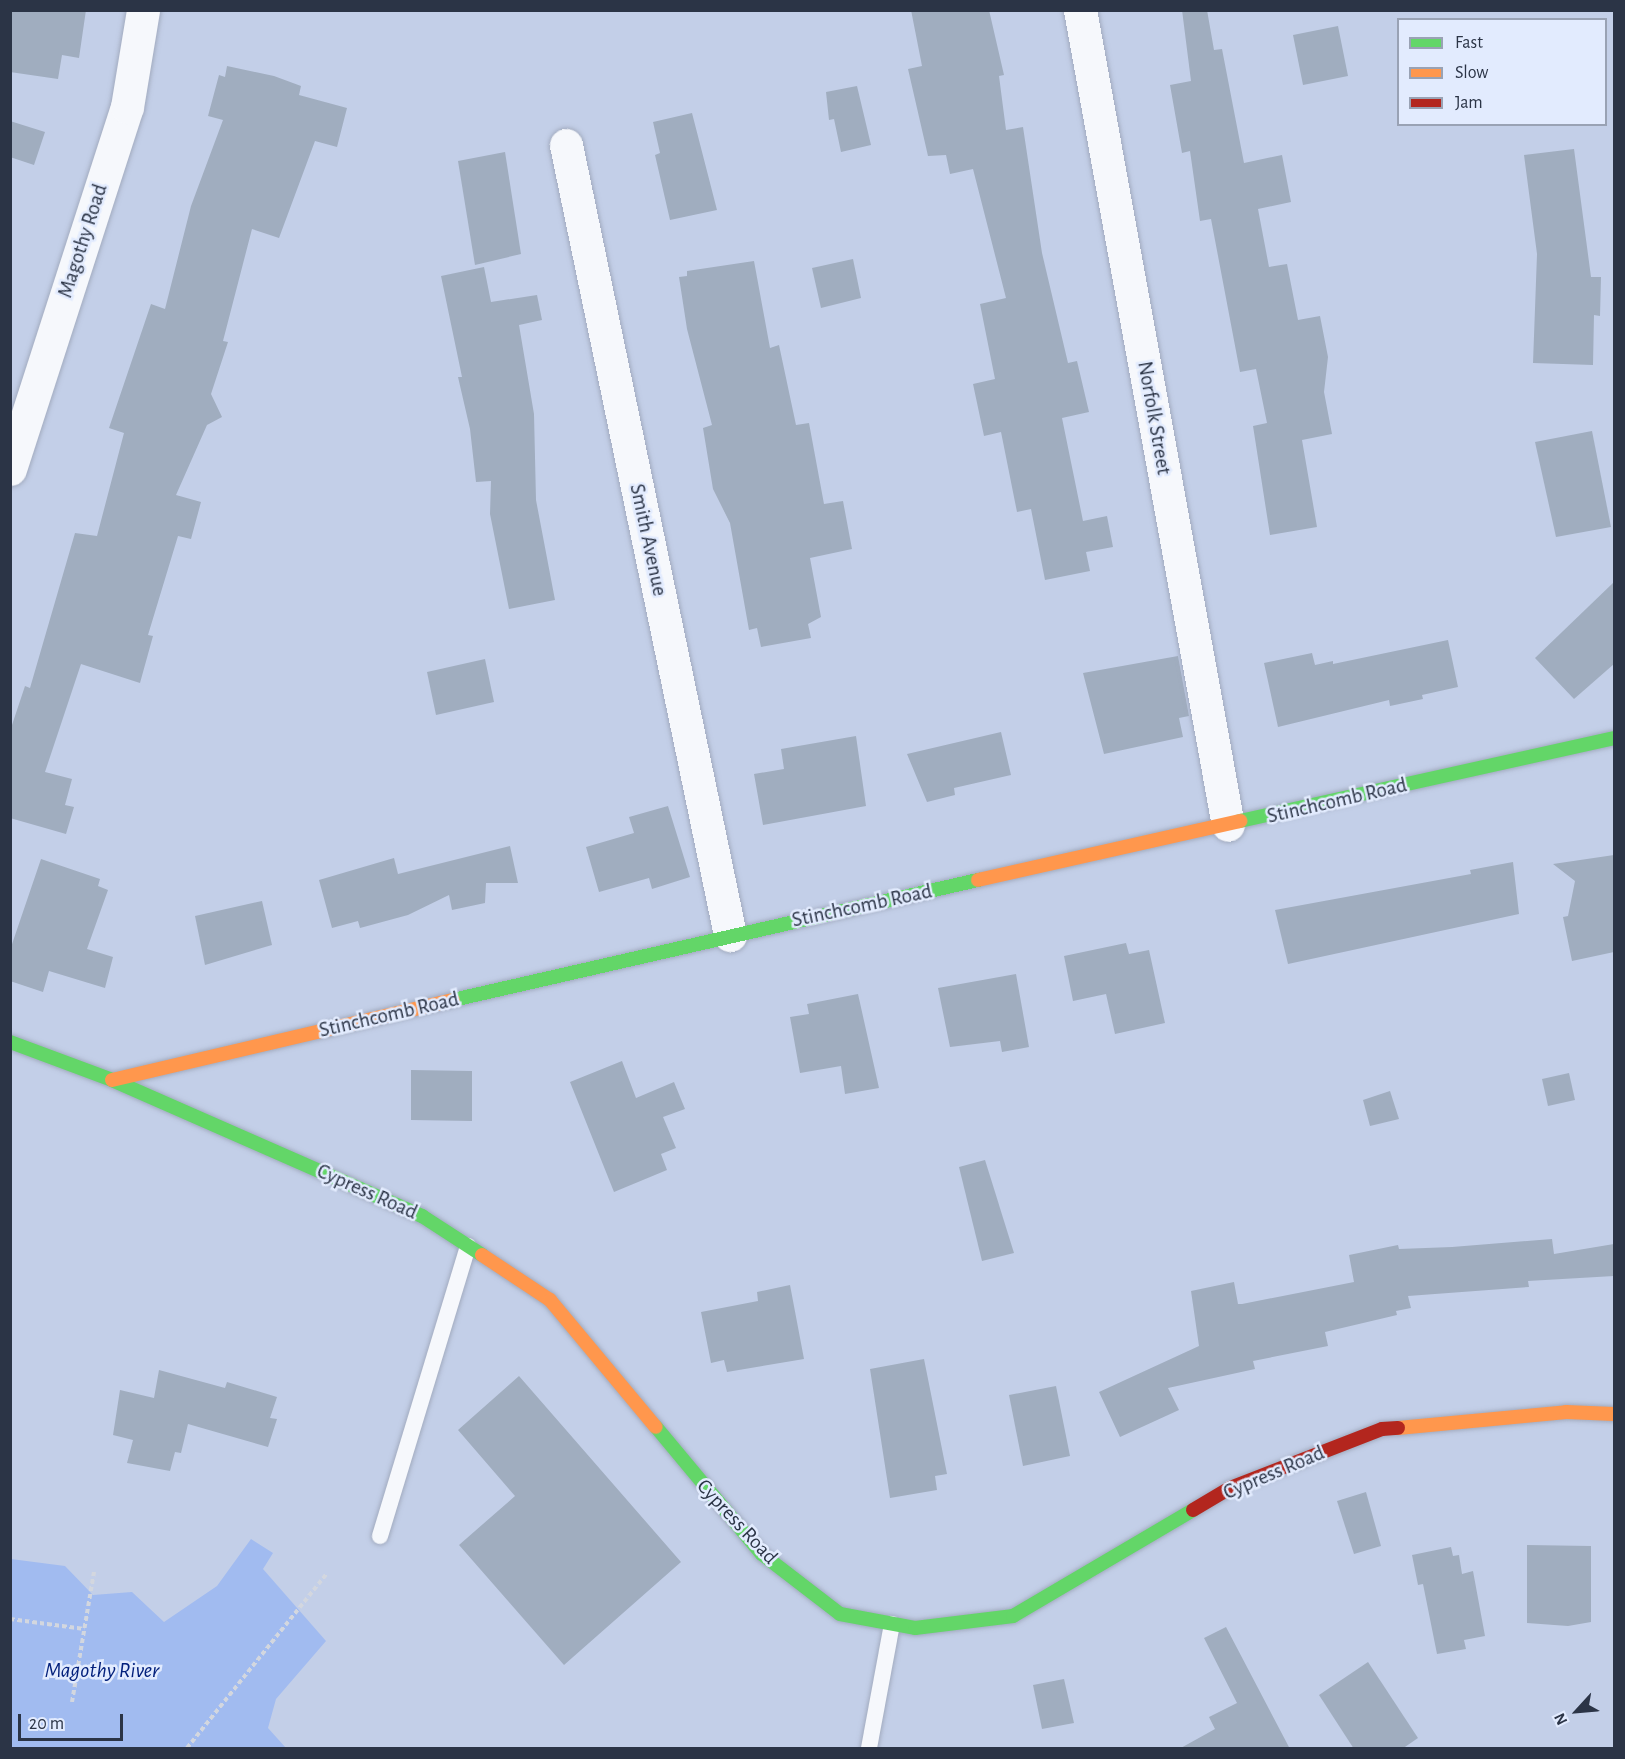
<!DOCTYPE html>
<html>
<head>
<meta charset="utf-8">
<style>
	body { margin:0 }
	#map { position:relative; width:1625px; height:1759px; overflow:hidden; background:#c3cfe8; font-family:"Alegreya Sans",sans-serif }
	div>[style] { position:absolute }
	.water>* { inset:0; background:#a1bbf0 }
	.building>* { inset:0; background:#a0adbf }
	.path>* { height:4px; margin-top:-2px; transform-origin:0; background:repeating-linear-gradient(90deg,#d3d7df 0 4.5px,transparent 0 7.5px) }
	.roads { filter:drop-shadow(0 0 2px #a2abbf) drop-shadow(0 0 2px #a2abbf) }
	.lane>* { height:16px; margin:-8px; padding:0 8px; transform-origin:8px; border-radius:8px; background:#f6f8fc }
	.street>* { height:33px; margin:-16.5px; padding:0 16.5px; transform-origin:16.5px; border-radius:16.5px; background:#f6f8fc }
	.fast>* { height:14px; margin:-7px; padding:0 7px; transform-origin:7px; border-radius:7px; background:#63d668 }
	.slow>* { height:14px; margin:-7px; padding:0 7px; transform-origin:7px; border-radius:7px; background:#ff974d }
	.jam>* { height:14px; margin:-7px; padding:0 7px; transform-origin:7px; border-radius:7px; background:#b3261e }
	span { translate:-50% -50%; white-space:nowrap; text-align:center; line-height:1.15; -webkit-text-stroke:5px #e2ebfe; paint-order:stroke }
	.street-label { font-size:21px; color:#2b3446 }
	.water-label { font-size:22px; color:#04217c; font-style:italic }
	.frame { position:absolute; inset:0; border:12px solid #2b3446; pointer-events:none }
	.legend { position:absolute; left:1397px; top:18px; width:210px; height:108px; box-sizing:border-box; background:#e2ebfe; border:2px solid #99a2b4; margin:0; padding:8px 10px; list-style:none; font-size:18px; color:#2b3446 }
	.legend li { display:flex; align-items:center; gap:12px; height:30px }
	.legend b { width:30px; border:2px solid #99a2b4 }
	.north { position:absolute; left:1547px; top:1681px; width:60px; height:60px; -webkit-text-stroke:4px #e2ebfe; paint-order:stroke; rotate:244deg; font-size:16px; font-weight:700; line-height:24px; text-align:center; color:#2b3446 }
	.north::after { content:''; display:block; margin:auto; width:21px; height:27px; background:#2b3446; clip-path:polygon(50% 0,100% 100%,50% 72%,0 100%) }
	.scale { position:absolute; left:18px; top:1714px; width:105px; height:27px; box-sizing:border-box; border:3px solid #2b3446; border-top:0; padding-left:8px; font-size:18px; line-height:21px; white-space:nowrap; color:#2b3446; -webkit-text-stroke:4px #e2ebfe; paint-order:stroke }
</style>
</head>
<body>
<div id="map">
	<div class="water">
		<i style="clip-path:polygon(251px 1539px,273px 1553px,263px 1569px,326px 1641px,276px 1699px,268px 1728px,286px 1748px,11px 1748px,11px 1559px,65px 1566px,93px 1595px,132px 1592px,164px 1622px,217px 1586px)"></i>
	</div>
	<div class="building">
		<i style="clip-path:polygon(10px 10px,86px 10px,79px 58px,62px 55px,58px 79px,10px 72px)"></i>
		<i style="clip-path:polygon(911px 10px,989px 10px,1004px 75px,999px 76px,1006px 130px,1023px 127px,1042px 253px,1068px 363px,1077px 361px,1089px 412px,1062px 418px,1083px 521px,1107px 516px,1113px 547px,1086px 552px,1090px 571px,1045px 580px,1031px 509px,1017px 512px,1001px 432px,984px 436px,973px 384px,995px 379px,980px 304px,1006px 298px,973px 169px,950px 174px,946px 155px,928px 156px,908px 69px,922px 66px)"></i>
		<i style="clip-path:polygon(1182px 10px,1207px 10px,1214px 50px,1222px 49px,1244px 163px,1282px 155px,1291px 202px,1258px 209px,1269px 267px,1287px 264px,1298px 320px,1320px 316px,1328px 357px,1324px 392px,1332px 434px,1302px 440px,1317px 527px,1270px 535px,1253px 426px,1267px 423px,1256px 369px,1240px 372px,1211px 219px,1200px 221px,1190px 151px,1182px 153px,1170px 85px,1191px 81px)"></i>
		<i style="clip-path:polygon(1338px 26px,1348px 76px,1303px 85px,1293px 35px)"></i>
		<i style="clip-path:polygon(227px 66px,274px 76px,301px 86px,299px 95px,347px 108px,337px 147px,315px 141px,279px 238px,252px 229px,223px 341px,228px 342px,211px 394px,222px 417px,207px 425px,176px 495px,201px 502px,191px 539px,178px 536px,148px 635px,153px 636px,140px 683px,81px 664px,45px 772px,72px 779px,65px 805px,74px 807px,66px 834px,10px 818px,10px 731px,25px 686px,30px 688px,75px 533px,97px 536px,124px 433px,109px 428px,151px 304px,165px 309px,191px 206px,223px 120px,208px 116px,219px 75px,225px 77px)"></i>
		<i style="clip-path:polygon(857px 86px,871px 145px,841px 152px,834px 119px,829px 120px,826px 92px)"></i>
		<i style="clip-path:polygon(692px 113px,717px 210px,670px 220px,655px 155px,660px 153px,653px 122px)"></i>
		<i style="clip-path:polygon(10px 121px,45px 132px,34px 165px,10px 157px)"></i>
		<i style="clip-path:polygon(1574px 149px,1591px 277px,1601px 277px,1600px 316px,1594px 315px,1593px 365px,1533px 363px,1537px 254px,1524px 155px)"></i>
		<i style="clip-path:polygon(505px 152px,521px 254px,475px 265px,458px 161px)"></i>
		<i style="clip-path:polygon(853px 259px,861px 298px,821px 308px,812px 268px)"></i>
		<i style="clip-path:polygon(754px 261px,770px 348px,779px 345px,796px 425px,809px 423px,824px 504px,843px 501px,852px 549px,810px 558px,821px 617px,808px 624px,811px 638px,761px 647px,757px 628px,749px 630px,730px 523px,713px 489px,703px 428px,712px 425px,687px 329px,679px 277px,687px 276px,687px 271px)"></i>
		<i style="clip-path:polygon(484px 267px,491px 302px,537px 295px,542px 320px,519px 325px,534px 414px,536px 500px,555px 600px,509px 609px,490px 514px,491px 481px,476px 482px,470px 429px,458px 377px,462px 377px,441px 276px)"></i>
		<i style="clip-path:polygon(1592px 431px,1611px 527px,1556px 537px,1535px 442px)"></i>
		<i style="clip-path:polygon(1614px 582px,1614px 664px,1574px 699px,1535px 658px)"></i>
		<i style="clip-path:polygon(1448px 640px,1458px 687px,1422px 695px,1423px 699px,1390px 706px,1389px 700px,1278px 727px,1264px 663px,1312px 653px,1315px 665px,1333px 661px,1333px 664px)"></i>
		<i style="clip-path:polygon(1178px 656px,1189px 716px,1179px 718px,1183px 737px,1104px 754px,1083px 673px)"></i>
		<i style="clip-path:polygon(485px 659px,494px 702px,436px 715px,427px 672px)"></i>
		<i style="clip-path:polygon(1001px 732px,1011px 775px,954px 788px,955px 795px,927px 802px,907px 754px)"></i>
		<i style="clip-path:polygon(856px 736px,866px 806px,763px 825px,754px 774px,784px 769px,781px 749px)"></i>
		<i style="clip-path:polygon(668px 806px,690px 877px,652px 889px,649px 878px,599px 892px,586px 847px,634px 833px,629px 817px)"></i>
		<i style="clip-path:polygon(510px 846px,518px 883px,486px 883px,485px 903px,452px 910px,449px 895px,408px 915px,360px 928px,358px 921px,332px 928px,319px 880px,394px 858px,398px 874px)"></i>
		<i style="clip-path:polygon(1614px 855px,1614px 952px,1572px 961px,1563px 917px,1568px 916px,1575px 881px,1553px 864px)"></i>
		<i style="clip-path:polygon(41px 859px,100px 879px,98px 886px,108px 890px,87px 949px,113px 957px,105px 988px,49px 971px,43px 992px,10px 981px,10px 950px)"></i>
		<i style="clip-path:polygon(1513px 862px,1519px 914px,1288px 964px,1275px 910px,1471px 874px,1470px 870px)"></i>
		<i style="clip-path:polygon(262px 901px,272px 945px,205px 965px,195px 916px)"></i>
		<i style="clip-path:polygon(1126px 943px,1129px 954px,1149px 950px,1165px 1023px,1115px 1034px,1106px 994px,1073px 1001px,1064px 956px)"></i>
		<i style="clip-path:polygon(1016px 974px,1029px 1047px,1002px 1052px,1000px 1041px,950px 1047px,938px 988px)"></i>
		<i style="clip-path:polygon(858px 994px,879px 1088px,845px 1094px,841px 1066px,800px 1073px,790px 1017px,809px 1014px,807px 1004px)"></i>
		<i style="clip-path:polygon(622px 1061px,636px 1098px,674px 1082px,685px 1109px,663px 1117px,676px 1148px,661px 1154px,667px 1170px,614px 1192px,570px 1082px)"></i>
		<i style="clip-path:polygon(411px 1070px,472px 1071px,472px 1121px,411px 1120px)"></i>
		<i style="clip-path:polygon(1569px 1073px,1575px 1100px,1548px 1106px,1542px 1079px)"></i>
		<i style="clip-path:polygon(1390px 1091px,1399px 1119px,1370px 1126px,1363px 1100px)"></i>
		<i style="clip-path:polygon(985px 1160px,1014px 1253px,982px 1261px,959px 1167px)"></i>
		<i style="clip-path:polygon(1552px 1239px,1554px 1254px,1614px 1244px,1614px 1276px,1528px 1281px,1529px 1287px,1408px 1296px,1411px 1308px,1396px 1311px,1397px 1315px,1325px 1332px,1328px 1346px,1253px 1361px,1255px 1369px,1168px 1388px,1179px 1410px,1120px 1437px,1099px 1392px,1199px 1346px,1191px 1291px,1234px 1282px,1238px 1304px,1242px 1304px,1354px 1282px,1349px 1255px,1398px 1245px,1399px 1249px,1452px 1247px)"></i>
		<i style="clip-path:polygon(790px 1285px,804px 1359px,727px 1372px,724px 1360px,711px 1363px,701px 1312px,758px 1301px,757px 1292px)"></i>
		<i style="clip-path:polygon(924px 1359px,947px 1474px,935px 1476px,937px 1490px,890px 1498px,870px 1369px)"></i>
		<i style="clip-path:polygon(159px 1370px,225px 1388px,227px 1382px,277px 1397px,270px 1418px,277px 1419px,268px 1447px,188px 1424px,181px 1453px,175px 1452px,170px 1471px,127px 1463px,133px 1440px,113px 1435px,120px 1390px,154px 1398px)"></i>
		<i style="clip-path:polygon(519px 1376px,681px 1562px,564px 1665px,459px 1545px,515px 1496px,458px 1430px)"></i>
		<i style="clip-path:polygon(1056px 1386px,1070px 1456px,1023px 1466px,1009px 1395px)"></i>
		<i style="clip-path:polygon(1366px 1492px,1381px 1546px,1354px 1554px,1337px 1501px)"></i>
		<i style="clip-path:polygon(1527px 1545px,1591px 1546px,1591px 1622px,1568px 1626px,1527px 1623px)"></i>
		<i style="clip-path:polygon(1451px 1547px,1453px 1556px,1459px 1555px,1462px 1574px,1473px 1571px,1485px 1636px,1464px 1640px,1466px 1649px,1437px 1654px,1423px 1584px,1418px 1585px,1412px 1555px)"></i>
		<i style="clip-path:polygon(1226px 1627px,1290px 1749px,1179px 1749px,1215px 1729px,1209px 1717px,1237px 1703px,1204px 1638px)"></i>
		<i style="clip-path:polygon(1368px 1662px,1418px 1738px,1402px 1749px,1354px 1749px,1319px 1695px)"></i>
		<i style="clip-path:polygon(1064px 1679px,1074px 1723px,1042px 1729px,1033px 1685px)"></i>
	</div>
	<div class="path">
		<i style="left:10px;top:1619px;width:75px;rotate:7.7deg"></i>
		<i style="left:72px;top:1702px;width:132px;rotate:-80.4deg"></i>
		<i style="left:187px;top:1748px;width:224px;rotate:-51.3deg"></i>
	</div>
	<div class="roads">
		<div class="lane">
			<i style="left:380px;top:1536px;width:303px;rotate:-73.1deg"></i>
			<i style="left:869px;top:1748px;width:126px;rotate:-79.5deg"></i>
		</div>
		<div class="street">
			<i style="left:1080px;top:10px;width:828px;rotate:79.71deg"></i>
			<i style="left:566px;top:145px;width:807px;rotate:78.27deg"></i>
			<i style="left:10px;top:469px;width:380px;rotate:-72.1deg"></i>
			<i style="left:127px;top:107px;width:98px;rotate:-80.6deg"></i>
		</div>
		<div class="fast">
			<i style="left:1240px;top:821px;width:383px;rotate:-12.5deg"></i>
			<i style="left:453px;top:1000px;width:539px;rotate:-12.88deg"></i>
			<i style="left:10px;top:1042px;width:109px;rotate:20.4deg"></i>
			<i style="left:112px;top:1080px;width:339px;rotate:23.7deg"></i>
			<i style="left:422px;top:1216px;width:72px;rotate:33deg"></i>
			<i style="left:656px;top:1427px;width:165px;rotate:50.2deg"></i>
			<i style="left:762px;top:1554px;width:98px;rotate:37.6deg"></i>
			<i style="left:840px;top:1614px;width:76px;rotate:10.6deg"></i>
			<i style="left:915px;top:1628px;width:99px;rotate:-7deg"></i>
			<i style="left:1013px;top:1616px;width:209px;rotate:-30.5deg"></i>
		</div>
		<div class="slow">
			<i style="left:978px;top:880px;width:269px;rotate:-12.7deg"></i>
			<i style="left:112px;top:1080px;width:350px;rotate:-13.2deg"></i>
			<i style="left:482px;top:1255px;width:82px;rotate:33.5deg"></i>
			<i style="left:550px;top:1300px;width:165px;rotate:50.2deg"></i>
			<i style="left:1398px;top:1428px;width:169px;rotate:-5.4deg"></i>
			<i style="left:1566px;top:1412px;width:48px;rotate:2.4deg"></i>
		</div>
		<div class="jam">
			<i style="left:1193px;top:1510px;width:43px;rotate:-30.7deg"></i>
			<i style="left:1230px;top:1488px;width:163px;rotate:-21.2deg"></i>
			<i style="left:1382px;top:1429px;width:16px;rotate:-4deg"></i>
		</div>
	</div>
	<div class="street-label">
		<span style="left:83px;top:241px;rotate:-72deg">Magothy Road</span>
		<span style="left:1154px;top:418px;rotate:80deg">Norfolk Street</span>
		<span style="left:648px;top:540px;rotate:78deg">Smith Avenue</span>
		<span style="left:1337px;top:801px;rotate:-13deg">Stinchcomb Road</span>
		<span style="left:862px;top:906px;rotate:-12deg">Stinchcomb Road</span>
		<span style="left:389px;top:1015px;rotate:-13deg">Stinchcomb Road</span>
		<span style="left:367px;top:1192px;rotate:24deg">Cypress Road</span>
		<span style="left:1274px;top:1473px;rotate:-23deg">Cypress Road</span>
		<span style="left:737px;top:1522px;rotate:47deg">Cypress Road</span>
	</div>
	<div class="water-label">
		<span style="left:102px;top:1671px">Magothy River</span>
	</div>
	<div class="frame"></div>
	<ul class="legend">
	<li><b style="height:8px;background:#63d668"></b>Fast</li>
	<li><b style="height:8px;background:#ff974d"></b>Slow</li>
	<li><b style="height:8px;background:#b3261e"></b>Jam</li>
	</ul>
	<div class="north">N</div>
	<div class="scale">20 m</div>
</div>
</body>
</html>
